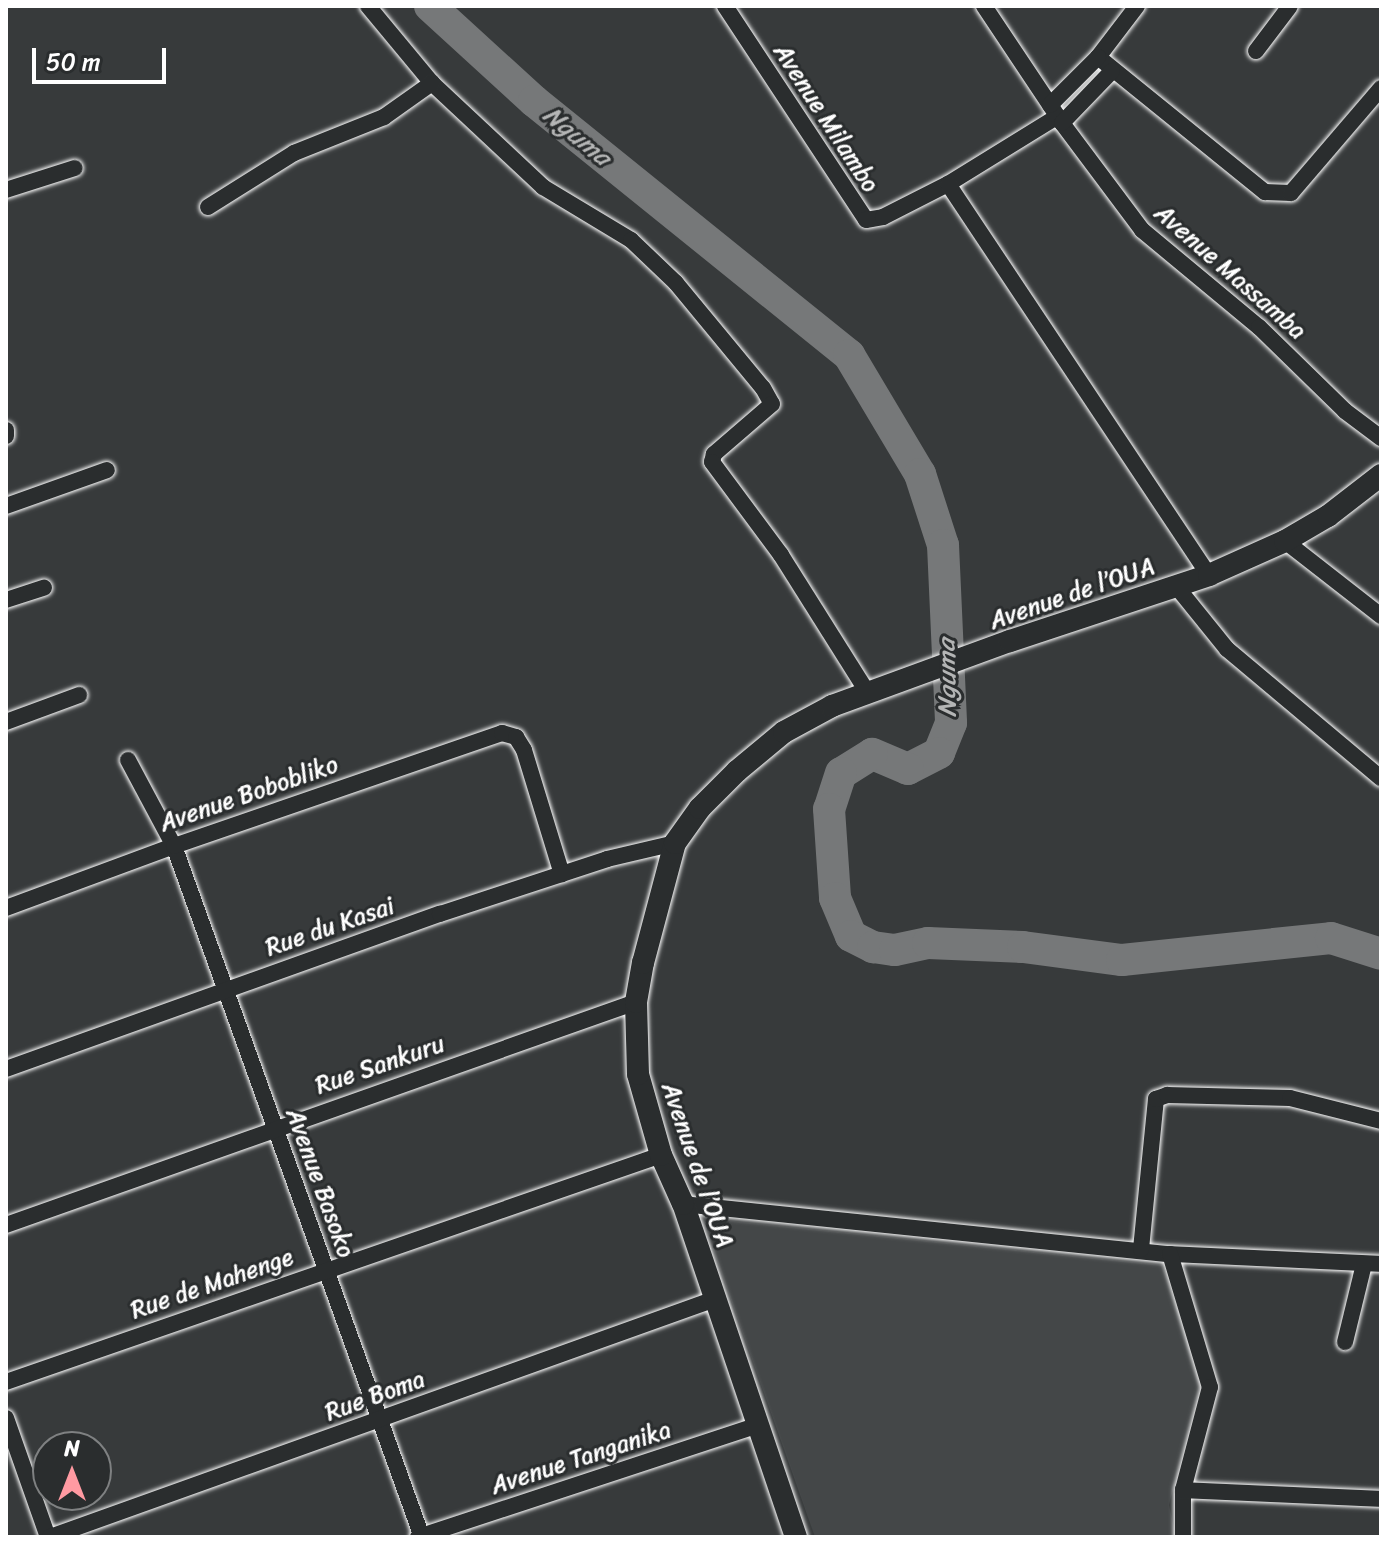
<!DOCTYPE html>
<html>
<head>
<meta charset="utf-8">
<style>
	body { margin:0 }
	#map { position:relative; width:1387px; height:1543px; overflow:hidden; background:#373a3b; font-family:Sriracha,sans-serif }
	div>[style] { position:absolute }
	.built>* { inset:0; background:#444748 }
	.river>* { height:32px; margin:-16px; padding:0 16px; transform-origin:16px; border-radius:16px; background:#767879 }
	.roads { filter:drop-shadow(0 0 2px #fff) drop-shadow(0 0 2px #fff) }
	.street>* { height:16px; margin:-8px; padding:0 8px; transform-origin:8px; border-radius:8px; background:#2a2d2e }
	.secondary>* { height:22px; margin:-11px; padding:0 11px; transform-origin:11px; border-radius:11px; background:#2a2d2e }
	span { translate:-50% -50%; white-space:nowrap; text-align:center; line-height:1.15; -webkit-text-stroke:6px #2a2d2e; paint-order:stroke }
	.street-label { font-size:24px; color:#fff }
	.water-label { font-size:26px; color:#b4b5b5; font-style:italic }
	.frame { position:absolute; inset:0; border:8px solid #fff; pointer-events:none }
	.north { position:absolute; left:32px; top:1431px; width:80px; height:80px; box-sizing:border-box; background:#2a2d2e; border:2px solid #7f8182; border-radius:50%; rotate:0deg; font-size:22px; font-weight:700; line-height:32px; text-align:center; color:#fff }
	.north::after { content:''; display:block; margin:auto; width:28px; height:36px; background:#ff9aa2; clip-path:polygon(50% 0,100% 100%,50% 72%,0 100%) }
	.scale { position:absolute; left:32px; top:48px; width:134px; height:36px; box-sizing:border-box; border:4px solid #fff; border-top:0; padding-left:10px; font-size:24px; line-height:28px; white-space:nowrap; color:#fff; -webkit-text-stroke:6px #2a2d2e; paint-order:stroke }
</style>
</head>
<body>
<div id="map">
	<div class="built">
		<i style="clip-path:polygon(730px 1221px,1162px 1265px,1202px 1378px,1169px 1505px,1176px 1537px,815px 1537px,713px 1249px)"></i>
	</div>
	<div class="river">
		<i style="left:430px;top:6px;width:141px;rotate:42.4deg"></i>
		<i style="left:534px;top:101px;width:405px;rotate:38.9deg"></i>
		<i style="left:849px;top:355px;width:139px;rotate:59.2deg"></i>
		<i style="left:920px;top:474px;width:75px;rotate:72.1deg"></i>
		<i style="left:943px;top:545px;width:178px;rotate:87.4deg"></i>
		<i style="left:951px;top:723px;width:32px;rotate:112deg"></i>
		<i style="left:939px;top:753px;width:35px;rotate:153deg"></i>
		<i style="left:908px;top:769px;width:39px;rotate:-157deg"></i>
		<i style="left:872px;top:754px;width:36px;rotate:148deg"></i>
		<i style="left:841px;top:773px;width:38px;rotate:108deg"></i>
		<i style="left:829px;top:809px;width:89px;rotate:86.1deg"></i>
		<i style="left:835px;top:898px;width:41px;rotate:67.2deg"></i>
		<i style="left:851px;top:936px;width:25px;rotate:27deg"></i>
		<i style="left:873px;top:947px;width:22px;rotate:8deg"></i>
		<i style="left:895px;top:950px;width:34px;rotate:-12deg"></i>
		<i style="left:928px;top:943px;width:95px;rotate:2.4deg"></i>
		<i style="left:1023px;top:947px;width:100px;rotate:7.5deg"></i>
		<i style="left:1122px;top:960px;width:210px;rotate:-6deg"></i>
		<i style="left:1331px;top:938px;width:52px;rotate:17.7deg"></i>
	</div>
	<div class="roads">
		<div class="street">
			<i style="left:368px;top:6px;width:100px;rotate:50.3deg"></i>
			<i style="left:432px;top:83px;width:152px;rotate:43.1deg"></i>
			<i style="left:543px;top:187px;width:103px;rotate:31.1deg"></i>
			<i style="left:631px;top:240px;width:62px;rotate:43.7deg"></i>
			<i style="left:676px;top:283px;width:136px;rotate:50.4deg"></i>
			<i style="left:763px;top:388px;width:18px;rotate:61deg"></i>
			<i style="left:772px;top:404px;width:77px;rotate:139.2deg"></i>
			<i style="left:714px;top:454px;width:8px;rotate:104deg"></i>
			<i style="left:712px;top:462px;width:116px;rotate:53.4deg"></i>
			<i style="left:781px;top:555px;width:163px;rotate:57.8deg"></i>
			<i style="left:725px;top:6px;width:256px;rotate:56.6deg"></i>
			<i style="left:866px;top:220px;width:17px;rotate:-10deg"></i>
			<i style="left:883px;top:217px;width:73px;rotate:-26.9deg"></i>
			<i style="left:948px;top:184px;width:129px;rotate:-31.7deg"></i>
			<i style="left:984px;top:6px;width:141px;rotate:56.3deg"></i>
			<i style="left:1062px;top:123px;width:134px;rotate:53.2deg"></i>
			<i style="left:1142px;top:230px;width:152px;rotate:39.7deg"></i>
			<i style="left:1259px;top:327px;width:120px;rotate:44.3deg"></i>
			<i style="left:1345px;top:411px;width:45px;rotate:36.9deg"></i>
			<i style="left:1137px;top:6px;width:64px;rotate:127.4deg"></i>
			<i style="left:1098px;top:57px;width:215px;rotate:39deg"></i>
			<i style="left:1265px;top:192px;width:26px;rotate:2deg"></i>
			<i style="left:1291px;top:193px;width:138px;rotate:-49.4deg"></i>
			<i style="left:1256px;top:51px;width:56px;rotate:-52.9deg"></i>
			<i style="left:1050px;top:105px;width:68px;rotate:-45deg"></i>
			<i style="left:1062px;top:123px;width:72px;rotate:-46.1deg"></i>
			<i style="left:948px;top:184px;width:470px;rotate:56.3deg"></i>
			<i style="left:6px;top:190px;width:72px;rotate:-17.7deg"></i>
			<i style="left:208px;top:207px;width:102px;rotate:-32.1deg"></i>
			<i style="left:294px;top:153px;width:97px;rotate:-21.8deg"></i>
			<i style="left:384px;top:117px;width:59px;rotate:-35.3deg"></i>
			<i style="left:6px;top:430px;width:6px;rotate:90deg"></i>
			<i style="left:6px;top:506px;width:107px;rotate:-19.6deg"></i>
			<i style="left:1285px;top:541px;width:122px;rotate:38deg"></i>
			<i style="left:1176px;top:586px;width:81px;rotate:51deg"></i>
			<i style="left:1227px;top:649px;width:201px;rotate:40deg"></i>
			<i style="left:6px;top:600px;width:40px;rotate:-18deg"></i>
			<i style="left:6px;top:722px;width:78px;rotate:-20.3deg"></i>
			<i style="left:128px;top:760px;width:98px;rotate:61.9deg"></i>
			<i style="left:174px;top:846px;width:734px;rotate:70.26deg"></i>
			<i style="left:6px;top:908px;width:179px;rotate:-20.3deg"></i>
			<i style="left:174px;top:846px;width:347px;rotate:-19deg"></i>
			<i style="left:502px;top:733px;width:15px;rotate:16deg"></i>
			<i style="left:516px;top:737px;width:15px;rotate:58deg"></i>
			<i style="left:524px;top:750px;width:130px;rotate:73deg"></i>
			<i style="left:6px;top:1069px;width:461px;rotate:-19.7deg"></i>
			<i style="left:440px;top:914px;width:176px;rotate:-18.2deg"></i>
			<i style="left:607px;top:859px;width:70px;rotate:-13.2deg"></i>
			<i style="left:683px;top:1204px;width:490px;rotate:5.9deg"></i>
			<i style="left:1170px;top:1254px;width:211px;rotate:2.7deg"></i>
			<i style="left:6px;top:1225px;width:668px;rotate:-19.49deg"></i>
			<i style="left:1141px;top:1249px;width:151px;rotate:-84.3deg"></i>
			<i style="left:1156px;top:1099px;width:12px;rotate:-20deg"></i>
			<i style="left:1167px;top:1095px;width:123px;rotate:1.4deg"></i>
			<i style="left:1290px;top:1098px;width:94px;rotate:14.2deg"></i>
			<i style="left:1170px;top:1254px;width:139px;rotate:73.3deg"></i>
			<i style="left:1210px;top:1387px;width:106px;rotate:104.7deg"></i>
			<i style="left:1183px;top:1490px;width:47px;rotate:90deg"></i>
			<i style="left:1345px;top:1342px;width:80px;rotate:-76.3deg"></i>
			<i style="left:6px;top:1382px;width:693px;rotate:-19.11deg"></i>
			<i style="left:6px;top:1418px;width:126px;rotate:70.6deg"></i>
			<i style="left:1183px;top:1490px;width:198px;rotate:2.6deg"></i>
			<i style="left:50px;top:1537px;width:706px;rotate:-19.69deg"></i>
			<i style="left:418px;top:1537px;width:358px;rotate:-18.2deg"></i>
		</div>
		<div class="secondary">
			<i style="left:796px;top:1537px;width:352px;rotate:-108.7deg"></i>
			<i style="left:683px;top:1204px;width:54px;rotate:-114.2deg"></i>
			<i style="left:661px;top:1155px;width:84px;rotate:-105.9deg"></i>
			<i style="left:638px;top:1074px;width:72px;rotate:-91.6deg"></i>
			<i style="left:636px;top:1002px;width:40px;rotate:-80deg"></i>
			<i style="left:643px;top:963px;width:124px;rotate:-75.1deg"></i>
			<i style="left:675px;top:843px;width:43px;rotate:-54.5deg"></i>
			<i style="left:700px;top:808px;width:52px;rotate:-45deg"></i>
			<i style="left:737px;top:771px;width:61px;rotate:-39.7deg"></i>
			<i style="left:784px;top:732px;width:55px;rotate:-28.4deg"></i>
			<i style="left:832px;top:706px;width:189px;rotate:-20.1deg"></i>
			<i style="left:1010px;top:641px;width:210px;rotate:-18.3deg"></i>
			<i style="left:1209px;top:575px;width:83px;rotate:-24.1deg"></i>
			<i style="left:1285px;top:541px;width:50px;rotate:-30.2deg"></i>
			<i style="left:1328px;top:516px;width:67px;rotate:-37.7deg"></i>
		</div>
	</div>
	<div class="street-label">
		<span style="left:826px;top:118px;rotate:57deg">Avenue Milambo</span>
		<span style="left:1230px;top:272px;rotate:41deg">Avenue Massamba</span>
		<span style="left:1072px;top:594px;rotate:-19deg">Avenue de l’OUA</span>
		<span style="left:249px;top:794px;rotate:-19deg">Avenue Bobobliko</span>
		<span style="left:330px;top:927px;rotate:-19deg">Rue du Kasai</span>
		<span style="left:380px;top:1065px;rotate:-19deg">Rue Sankuru</span>
		<span style="left:697px;top:1165px;rotate:71deg">Avenue de l’OUA</span>
		<span style="left:320px;top:1183px;rotate:70deg">Avenue Basoko</span>
		<span style="left:212px;top:1284px;rotate:-19deg">Rue de Mahenge</span>
		<span style="left:375px;top:1396px;rotate:-20deg">Rue Boma</span>
		<span style="left:581px;top:1458px;rotate:-18deg">Avenue Tanganika</span>
	</div>
	<div class="water-label">
		<span style="left:577px;top:136px;rotate:39deg">Nguma</span>
		<span style="left:947px;top:678px;rotate:-91deg">Nguma</span>
	</div>
	<div class="frame"></div>
	<div class="north">N</div>
	<div class="scale">50 m</div>
</div>
</body>
</html>
